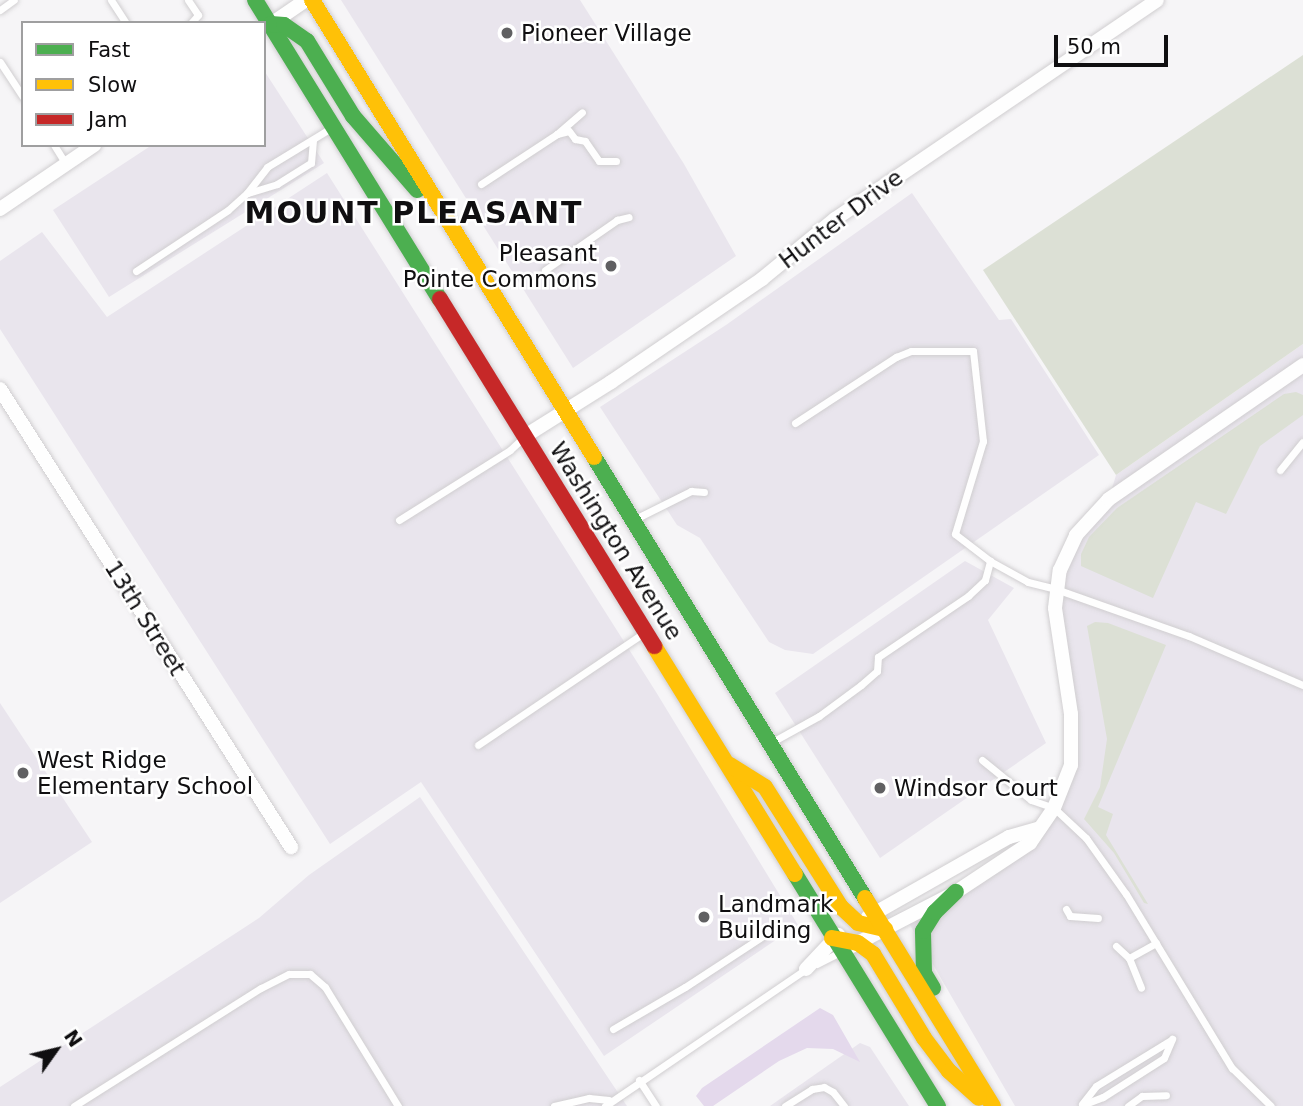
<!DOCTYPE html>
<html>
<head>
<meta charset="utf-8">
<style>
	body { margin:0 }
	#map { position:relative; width:1303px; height:1106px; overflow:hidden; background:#f6f5f7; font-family:"DejaVu Sans",sans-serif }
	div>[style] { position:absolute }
	.built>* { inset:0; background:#e9e5ed }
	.green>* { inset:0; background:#dce0d5 }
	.water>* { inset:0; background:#e4d9ec }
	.roads { filter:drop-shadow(0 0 2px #d0ced0) drop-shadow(0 0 2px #d0ced0) }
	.lane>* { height:7px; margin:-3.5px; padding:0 3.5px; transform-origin:3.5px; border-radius:3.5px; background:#fefefe }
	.street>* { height:14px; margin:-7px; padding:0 7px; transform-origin:7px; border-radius:7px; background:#fefefe }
	.fast>* { height:16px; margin:-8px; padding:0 8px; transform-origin:8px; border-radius:8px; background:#4caf50 }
	.slow>* { height:16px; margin:-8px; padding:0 8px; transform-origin:8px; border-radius:8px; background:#ffc107 }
	.jam>* { height:16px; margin:-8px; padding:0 8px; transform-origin:8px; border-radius:8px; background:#c62828 }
	.dots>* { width:19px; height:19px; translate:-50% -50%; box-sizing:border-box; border:4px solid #fff; border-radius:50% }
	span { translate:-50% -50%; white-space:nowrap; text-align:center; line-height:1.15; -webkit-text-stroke:5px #fff; paint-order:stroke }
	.poi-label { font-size:23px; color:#100f11 }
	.left { translate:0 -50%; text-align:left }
	.right { translate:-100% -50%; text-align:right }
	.street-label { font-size:23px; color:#100f11 }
	.district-label { font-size:30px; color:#100f11; font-weight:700; letter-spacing:2px }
	.legend { position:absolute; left:21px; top:21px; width:245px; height:126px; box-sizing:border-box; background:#fff; border:2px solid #9f9fa0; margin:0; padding:9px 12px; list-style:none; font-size:21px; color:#100f11 }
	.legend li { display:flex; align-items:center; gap:14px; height:35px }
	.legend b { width:35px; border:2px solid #9f9fa0 }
	.north { position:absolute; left:21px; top:1015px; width:70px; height:70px; -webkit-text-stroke:5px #fff; paint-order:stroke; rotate:56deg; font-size:19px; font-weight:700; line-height:28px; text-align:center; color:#100f11 }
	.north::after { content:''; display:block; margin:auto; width:24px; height:32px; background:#100f11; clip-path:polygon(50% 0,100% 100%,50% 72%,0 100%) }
	.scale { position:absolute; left:1054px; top:35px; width:114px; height:32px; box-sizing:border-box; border:4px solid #100f11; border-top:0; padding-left:9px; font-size:21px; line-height:24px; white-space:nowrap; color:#100f11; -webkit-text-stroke:5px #fff; paint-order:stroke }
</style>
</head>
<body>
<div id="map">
	<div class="built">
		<i style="clip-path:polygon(341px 0,580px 0,684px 164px,736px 256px,573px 368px)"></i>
		<i style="clip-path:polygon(265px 72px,324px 163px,109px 297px,53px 210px,152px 145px,264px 145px)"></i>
		<i style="clip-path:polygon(327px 173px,656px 692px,798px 925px,604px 1056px,421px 782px,330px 844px,0 329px,0 261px,42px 232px,107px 317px)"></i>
		<i style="clip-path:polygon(912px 193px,999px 320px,1011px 319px,1099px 455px,813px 654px,785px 650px,769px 642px,700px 538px,677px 525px,600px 407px,726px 325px)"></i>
		<i style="clip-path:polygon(1303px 344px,1303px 1106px,1015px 1106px,906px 918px,1030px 843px,1071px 765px,1056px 627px,1060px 570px,1109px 499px,1116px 475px)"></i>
		<i style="clip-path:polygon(965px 561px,1014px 588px,988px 620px,1046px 743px,880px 858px,775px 693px)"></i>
		<i style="clip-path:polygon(0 703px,92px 842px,0 903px)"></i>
		<i style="clip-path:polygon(420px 797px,627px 1106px,0 1106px,0 1087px,259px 918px,309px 875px)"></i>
		<i style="clip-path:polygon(860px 1043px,870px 1047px,909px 1106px,770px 1106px)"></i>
	</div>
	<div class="green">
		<i style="clip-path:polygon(1303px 55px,1303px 344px,1116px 475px,983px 270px)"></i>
		<i style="clip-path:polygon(1296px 392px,1303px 395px,1303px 415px,1260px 446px,1226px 514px,1196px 502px,1153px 598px,1081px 566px,1081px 554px,1089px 537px,1117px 508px,1284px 394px)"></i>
		<i style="clip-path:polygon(1095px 622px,1108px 623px,1166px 645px,1098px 807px,1113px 814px,1106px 835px,1148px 904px,1144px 903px,1114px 853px,1084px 819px,1100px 787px,1107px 739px,1087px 626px)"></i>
	</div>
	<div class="water">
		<i style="clip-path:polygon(820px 1008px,833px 1015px,860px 1062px,833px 1049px,807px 1048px,779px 1061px,713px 1106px,704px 1106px,696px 1096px,702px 1088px)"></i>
	</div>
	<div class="roads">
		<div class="lane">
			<i style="left:111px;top:0;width:27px;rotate:57deg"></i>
			<i style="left:188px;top:0;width:18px;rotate:56deg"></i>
			<i style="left:198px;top:15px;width:11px;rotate:131deg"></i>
			<i style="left:0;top:10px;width:17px;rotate:-36deg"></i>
			<i style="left:0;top:62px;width:42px;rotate:56.7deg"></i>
			<i style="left:557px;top:134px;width:33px;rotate:-41deg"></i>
			<i style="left:54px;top:145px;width:22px;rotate:58deg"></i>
			<i style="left:481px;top:184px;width:91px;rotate:-33.3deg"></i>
			<i style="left:557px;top:134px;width:12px;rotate:-14deg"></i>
			<i style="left:569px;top:131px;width:10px;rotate:53deg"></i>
			<i style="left:575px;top:139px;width:10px;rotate:11deg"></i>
			<i style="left:585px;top:141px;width:24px;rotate:55deg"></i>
			<i style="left:599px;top:161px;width:17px"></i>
			<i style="left:248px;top:193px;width:30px;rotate:-17deg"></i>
			<i style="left:277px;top:184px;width:40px;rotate:-32deg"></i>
			<i style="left:311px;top:163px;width:23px;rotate:-85deg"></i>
			<i style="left:545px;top:270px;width:88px;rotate:-34.8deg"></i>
			<i style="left:617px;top:220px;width:12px;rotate:-14deg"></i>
			<i style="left:136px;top:271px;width:110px;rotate:-33.5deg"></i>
			<i style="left:228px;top:210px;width:25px;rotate:-42deg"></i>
			<i style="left:247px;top:193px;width:33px;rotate:-52deg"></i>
			<i style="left:267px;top:167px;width:75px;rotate:-31.4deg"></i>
			<i style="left:795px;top:423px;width:121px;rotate:-33.2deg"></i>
			<i style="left:896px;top:357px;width:16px;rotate:-22deg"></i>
			<i style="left:911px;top:351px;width:62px"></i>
			<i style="left:973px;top:351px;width:91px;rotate:83.7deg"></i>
			<i style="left:983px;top:441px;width:97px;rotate:106.8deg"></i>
			<i style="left:955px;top:534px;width:44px;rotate:37.6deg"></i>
			<i style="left:990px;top:561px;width:43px;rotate:28.9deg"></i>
			<i style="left:1028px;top:582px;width:29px;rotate:14deg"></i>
			<i style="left:1056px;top:589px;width:141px;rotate:19.5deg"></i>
			<i style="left:1189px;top:636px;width:124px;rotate:23.3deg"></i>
			<i style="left:1280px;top:470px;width:36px;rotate:-51deg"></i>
			<i style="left:635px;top:519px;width:63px;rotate:-26.6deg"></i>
			<i style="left:691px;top:491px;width:13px;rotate:4deg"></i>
			<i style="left:399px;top:520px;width:131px;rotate:-32.2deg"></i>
			<i style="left:510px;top:450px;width:16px;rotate:-43deg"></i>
			<i style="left:772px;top:742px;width:54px;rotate:-29deg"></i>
			<i style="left:819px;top:716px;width:52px;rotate:-36.4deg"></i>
			<i style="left:861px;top:685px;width:21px;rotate:-41deg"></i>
			<i style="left:877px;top:671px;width:14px;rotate:-86deg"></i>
			<i style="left:878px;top:657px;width:109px;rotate:-34.1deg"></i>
			<i style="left:968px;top:596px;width:23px;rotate:-43deg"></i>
			<i style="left:985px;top:580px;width:20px;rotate:-75deg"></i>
			<i style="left:478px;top:745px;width:198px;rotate:-34.1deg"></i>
			<i style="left:982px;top:760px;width:63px;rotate:39.2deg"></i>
			<i style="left:1031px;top:800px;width:24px;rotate:19deg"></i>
			<i style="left:1054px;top:808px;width:44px;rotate:43.2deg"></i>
			<i style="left:1086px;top:838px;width:69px;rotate:54.5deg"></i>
			<i style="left:1126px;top:894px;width:204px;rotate:58.7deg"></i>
			<i style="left:1232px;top:1068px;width:54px;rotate:44.3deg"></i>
			<i style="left:1066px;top:909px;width:8px;rotate:60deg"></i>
			<i style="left:1070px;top:916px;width:28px;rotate:4deg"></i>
			<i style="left:1116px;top:946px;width:18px;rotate:43deg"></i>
			<i style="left:1129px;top:958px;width:32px;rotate:68deg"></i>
			<i style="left:1129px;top:958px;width:31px;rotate:-29deg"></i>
			<i style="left:817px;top:964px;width:27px;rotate:-27deg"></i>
			<i style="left:613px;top:1029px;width:83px;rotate:-30.3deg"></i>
			<i style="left:685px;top:987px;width:108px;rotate:-33.2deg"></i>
			<i style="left:639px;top:1080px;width:31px;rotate:57deg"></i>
			<i style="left:1082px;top:1104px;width:23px;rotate:-52deg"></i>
			<i style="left:1096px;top:1086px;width:88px;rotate:-31.5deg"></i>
			<i style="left:1082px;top:1105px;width:22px;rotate:-21deg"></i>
			<i style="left:1103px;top:1097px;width:72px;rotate:-32.6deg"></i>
			<i style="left:1164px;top:1058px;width:21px;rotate:-67deg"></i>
			<i style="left:74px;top:1106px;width:221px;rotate:-32.3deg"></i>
			<i style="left:261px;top:988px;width:31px;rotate:-27deg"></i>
			<i style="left:289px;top:974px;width:21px"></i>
			<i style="left:310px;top:974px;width:20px;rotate:41deg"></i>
			<i style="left:325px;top:987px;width:140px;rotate:58.5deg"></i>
			<i style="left:554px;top:1106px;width:36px;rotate:-13deg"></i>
			<i style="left:589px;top:1098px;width:20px;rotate:6deg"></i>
			<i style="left:605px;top:1106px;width:243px;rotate:-34.3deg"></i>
			<i style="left:785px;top:1106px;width:32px;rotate:-32deg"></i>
			<i style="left:812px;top:1089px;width:12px;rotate:-9deg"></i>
			<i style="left:824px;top:1087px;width:10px;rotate:29deg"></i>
			<i style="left:833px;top:1092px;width:18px;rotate:52deg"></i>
			<i style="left:1128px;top:1106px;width:17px;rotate:-36deg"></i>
			<i style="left:1142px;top:1096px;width:24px;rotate:-2deg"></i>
		</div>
		<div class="street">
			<i style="left:271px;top:24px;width:42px;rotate:-34.4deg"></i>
			<i style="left:0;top:209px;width:114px;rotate:-34.2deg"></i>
			<i style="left:0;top:389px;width:543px;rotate:57.57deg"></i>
			<i style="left:525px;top:436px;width:102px;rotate:-32.1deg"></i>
			<i style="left:611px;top:382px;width:183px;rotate:-34.3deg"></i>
			<i style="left:762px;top:279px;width:94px;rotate:-39.4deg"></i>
			<i style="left:835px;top:219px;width:389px;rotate:-34.2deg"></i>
			<i style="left:868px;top:917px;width:162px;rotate:-29.6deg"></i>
			<i style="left:1009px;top:837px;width:32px;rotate:-16deg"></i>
			<i style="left:852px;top:946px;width:117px;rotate:-27.4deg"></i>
			<i style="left:956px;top:892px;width:89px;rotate:-33.5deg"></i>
			<i style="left:1030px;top:843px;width:42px;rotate:-55.6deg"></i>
			<i style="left:1054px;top:808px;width:46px;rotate:-68.4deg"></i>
			<i style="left:1071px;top:765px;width:51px;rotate:-90deg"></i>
			<i style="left:1071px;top:714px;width:107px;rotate:-98.6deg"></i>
			<i style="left:1055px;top:608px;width:38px;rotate:-83deg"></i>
			<i style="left:1060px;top:570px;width:38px;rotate:-65deg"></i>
			<i style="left:1076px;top:535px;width:49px;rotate:-47.5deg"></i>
			<i style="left:1109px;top:499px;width:236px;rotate:-34.6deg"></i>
			<i style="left:806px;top:969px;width:47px;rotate:-46.7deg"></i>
		</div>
		<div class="fast">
			<i style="left:255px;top:0;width:352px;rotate:58.3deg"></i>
			<i style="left:271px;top:24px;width:13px;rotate:4deg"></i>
			<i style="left:284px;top:25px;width:28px;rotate:35deg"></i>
			<i style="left:307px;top:41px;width:88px;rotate:58.5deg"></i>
			<i style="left:353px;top:116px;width:98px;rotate:49.1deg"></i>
			<i style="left:594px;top:457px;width:518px;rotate:58.43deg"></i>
			<i style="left:795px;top:874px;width:273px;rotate:58.4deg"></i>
			<i style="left:933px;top:988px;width:17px;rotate:-121deg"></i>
			<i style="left:924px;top:973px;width:42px;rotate:-91.4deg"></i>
			<i style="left:923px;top:931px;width:22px;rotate:-58deg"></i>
			<i style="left:935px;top:912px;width:29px;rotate:-44deg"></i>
		</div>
		<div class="slow">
			<i style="left:312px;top:0;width:537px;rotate:58.32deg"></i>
			<i style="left:654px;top:646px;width:268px;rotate:58.3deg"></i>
			<i style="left:730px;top:765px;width:41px;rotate:32.2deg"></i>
			<i style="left:765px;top:787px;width:142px;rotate:57.7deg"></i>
			<i style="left:841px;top:907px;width:23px;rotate:43deg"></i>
			<i style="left:858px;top:923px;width:28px;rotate:13deg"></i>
			<i style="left:865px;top:898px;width:244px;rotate:58.4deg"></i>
			<i style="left:832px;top:938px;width:26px;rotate:11deg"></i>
			<i style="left:858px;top:943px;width:19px;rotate:36deg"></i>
			<i style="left:873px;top:954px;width:98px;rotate:58.7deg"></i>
			<i style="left:924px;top:1038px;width:41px;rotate:52.9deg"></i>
			<i style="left:949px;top:1071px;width:40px;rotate:42deg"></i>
		</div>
		<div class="jam">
			<i style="left:440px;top:299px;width:408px;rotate:58.3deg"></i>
		</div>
	</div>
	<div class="dots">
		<i style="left:507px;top:33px;background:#606062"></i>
		<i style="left:611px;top:266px;background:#606062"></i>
		<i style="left:23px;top:773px;background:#606062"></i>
		<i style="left:880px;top:788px;background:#606062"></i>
		<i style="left:704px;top:917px;background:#606062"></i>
	</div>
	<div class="poi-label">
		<span class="left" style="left:521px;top:33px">Pioneer Village</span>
		<span class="right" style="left:597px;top:266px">Pleasant<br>Pointe Commons</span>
		<span class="left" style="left:37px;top:773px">West Ridge<br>Elementary School</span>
		<span class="left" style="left:894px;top:788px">Windsor Court</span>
		<span class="left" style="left:718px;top:917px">Landmark<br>Building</span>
	</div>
	<div class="street-label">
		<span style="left:841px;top:219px;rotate:-37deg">Hunter Drive</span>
		<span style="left:616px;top:541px;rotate:58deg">Washington Avenue</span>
		<span style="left:145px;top:618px;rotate:58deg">13th Street</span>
	</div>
	<div class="district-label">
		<span style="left:414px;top:213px">MOUNT PLEASANT</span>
	</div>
	<ul class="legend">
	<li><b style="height:9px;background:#4caf50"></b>Fast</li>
	<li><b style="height:9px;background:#ffc107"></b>Slow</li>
	<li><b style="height:9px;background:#c62828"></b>Jam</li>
	</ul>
	<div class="north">N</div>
	<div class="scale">50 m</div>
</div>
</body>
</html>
